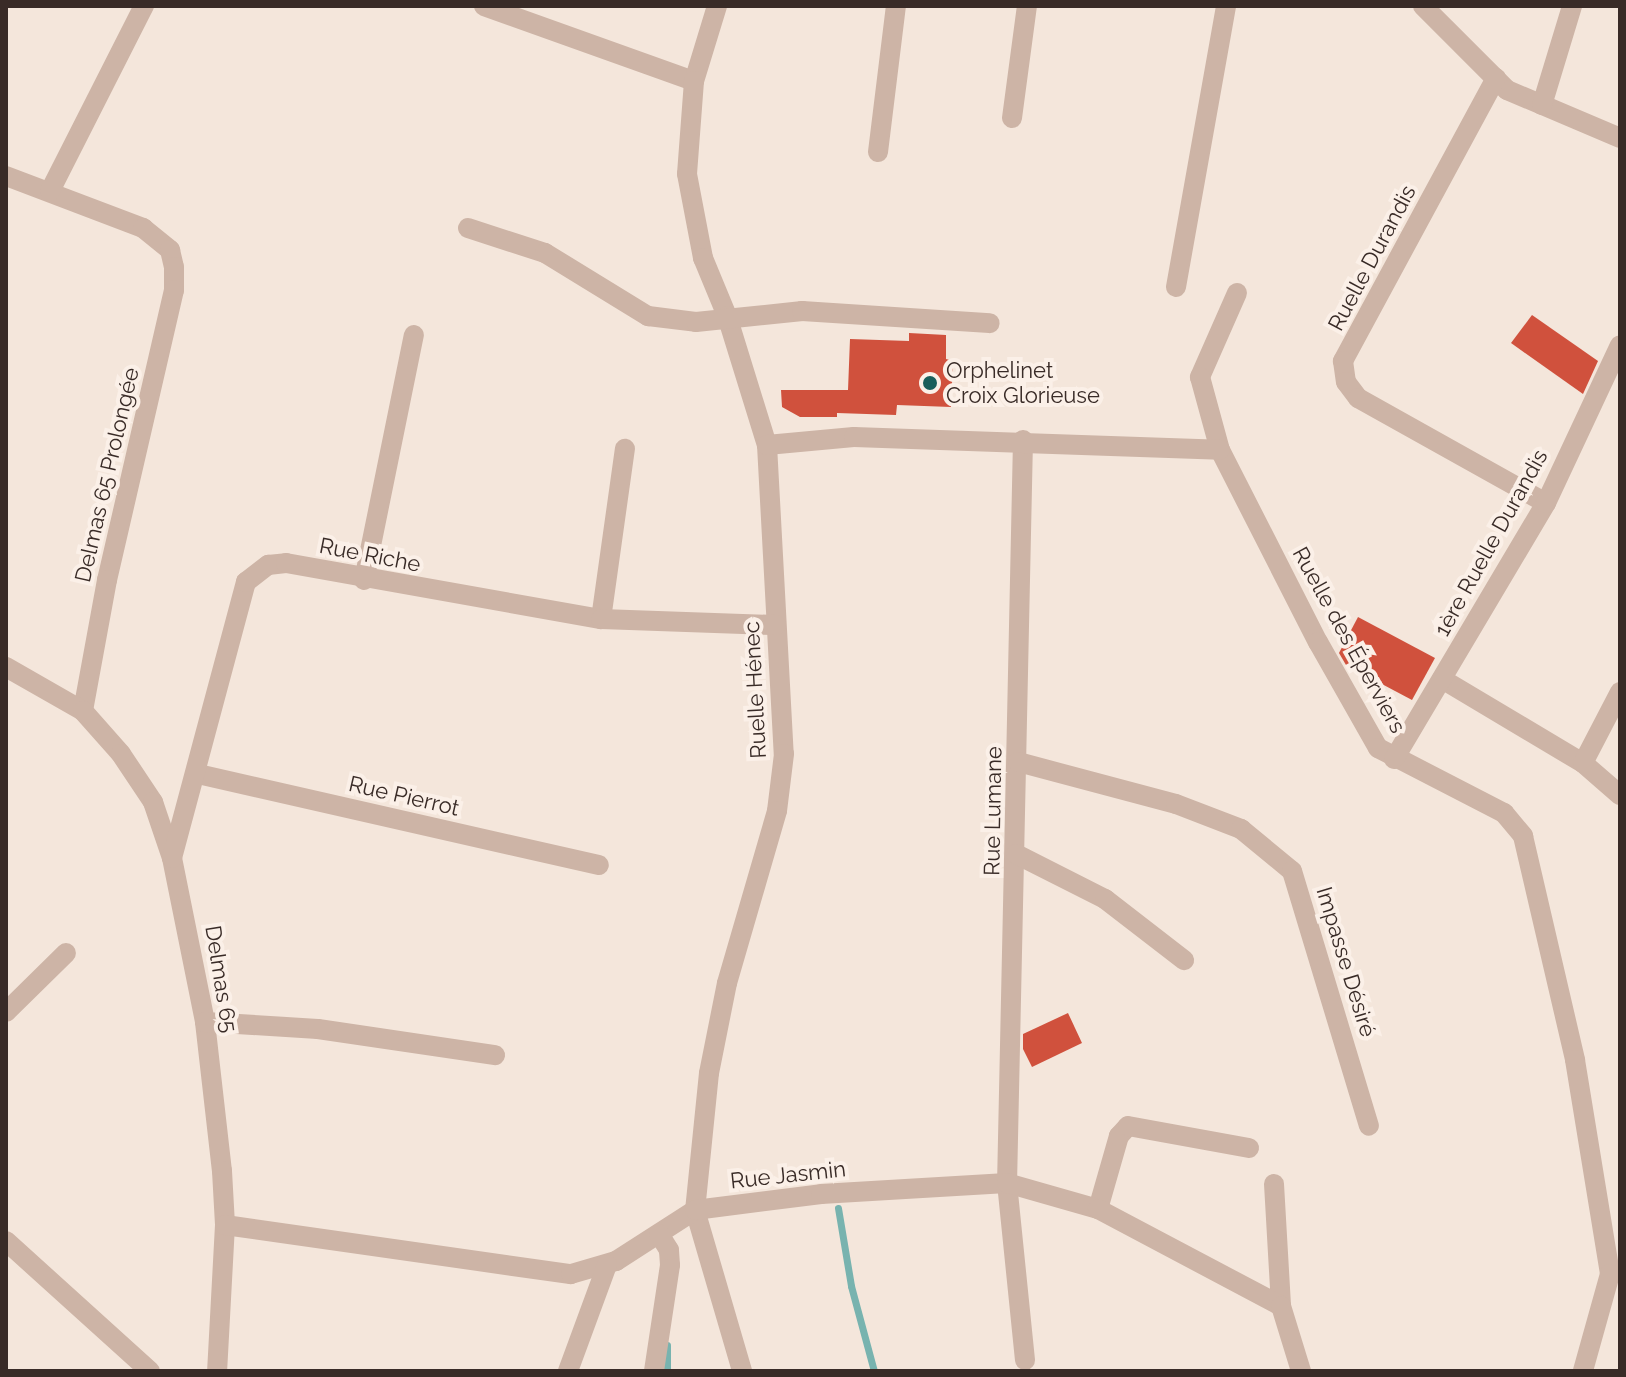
<!DOCTYPE html>
<html>
<head>
<meta charset="utf-8">
<style>
	body { margin:0 }
	#map { position:relative; width:1626px; height:1377px; overflow:hidden; background:#f4e6db; font-family:Raleway,sans-serif }
	div>[style] { position:absolute }
	.stream>* { height:7px; margin:-3.5px; padding:0 3.5px; transform-origin:3.5px; border-radius:3.5px; background:#78b3af }
	.building>* { inset:0; background:#d0513d }
	.minor>* { height:20px; margin:-10px; padding:0 10px; transform-origin:10px; border-radius:10px; background:#cdb4a6 }
	.dots>* { width:22px; height:22px; translate:-50% -50%; box-sizing:border-box; border:4px solid #fbf0e8; border-radius:50% }
	span { translate:-50% -50%; white-space:nowrap; text-align:center; line-height:1.15; -webkit-text-stroke:8px #fbf0e8; paint-order:stroke }
	.street-label { font-size:22px; color:#392b27 }
	.poi-label { font-size:22px; color:#392b27 }
	.left { translate:0 -50%; text-align:left }
	.frame { position:absolute; inset:0; border:8px solid #392b27; pointer-events:none }
</style>
</head>
<body>
<div id="map">
	<div class="stream">
		<i style="left:838px;top:1208px;width:79px;rotate:80.5deg"></i>
		<i style="left:851px;top:1286px;width:88px;rotate:74.9deg"></i>
		<i style="left:667px;top:1345px;width:26px;rotate:90deg"></i>
	</div>
	<div class="building">
		<i style="clip-path:polygon(1532px 315px,1598px 361px,1583px 394px,1511px 343px)"></i>
		<i style="clip-path:polygon(909px 333px,946px 335px,946px 359px,953px 361px,951px 407px,897px 405px,896px 415px,837px 413px,837px 417px,800px 417px,782px 407px,781px 390px,848px 390px,850px 339px,909px 341px)"></i>
		<i style="clip-path:polygon(1358px 617px,1435px 658px,1412px 700px,1346px 665px,1339px 653px)"></i>
		<i style="clip-path:polygon(1068px 1013px,1082px 1043px,1032px 1067px,1023px 1049px,1023px 1034px)"></i>
	</div>
	<div class="minor">
		<i style="left:484px;top:6px;width:223px;rotate:19.7deg"></i>
		<i style="left:717px;top:6px;width:78px;rotate:107deg"></i>
		<i style="left:694px;top:81px;width:93px;rotate:94.3deg"></i>
		<i style="left:687px;top:174px;width:86px;rotate:79.2deg"></i>
		<i style="left:703px;top:258px;width:63px;rotate:67.5deg"></i>
		<i style="left:727px;top:316px;width:135px;rotate:72.8deg"></i>
		<i style="left:767px;top:445px;width:309px;rotate:86.9deg"></i>
		<i style="left:784px;top:754px;width:57px;rotate:97deg"></i>
		<i style="left:777px;top:811px;width:179px;rotate:106.2deg"></i>
		<i style="left:727px;top:983px;width:92px;rotate:101.3deg"></i>
		<i style="left:709px;top:1073px;width:138px;rotate:95.8deg"></i>
		<i style="left:695px;top:1210px;width:168px;rotate:73.7deg"></i>
		<i style="left:1423px;top:6px;width:119px;rotate:45deg"></i>
		<i style="left:1507px;top:90px;width:123px;rotate:23deg"></i>
		<i style="left:1496px;top:78px;width:322px;rotate:118.4deg"></i>
		<i style="left:1343px;top:361px;width:21px;rotate:82deg"></i>
		<i style="left:1346px;top:382px;width:20px;rotate:53deg"></i>
		<i style="left:1358px;top:398px;width:215px;rotate:29.2deg"></i>
		<i style="left:1542px;top:105px;width:103px;rotate:-73.1deg"></i>
		<i style="left:1012px;top:118px;width:113px;rotate:-82.4deg"></i>
		<i style="left:878px;top:152px;width:147px;rotate:-83deg"></i>
		<i style="left:6px;top:176px;width:147px;rotate:20.8deg"></i>
		<i style="left:143px;top:228px;width:35px;rotate:39deg"></i>
		<i style="left:170px;top:250px;width:17px;rotate:77deg"></i>
		<i style="left:174px;top:267px;width:23px;rotate:90deg"></i>
		<i style="left:174px;top:290px;width:298px;rotate:103deg"></i>
		<i style="left:107px;top:580px;width:133px;rotate:100.4deg"></i>
		<i style="left:50px;top:191px;width:208px;rotate:-63.1deg"></i>
		<i style="left:468px;top:228px;width:81px;rotate:18deg"></i>
		<i style="left:545px;top:253px;width:121px;rotate:31.5deg"></i>
		<i style="left:648px;top:316px;width:48px;rotate:7.1deg"></i>
		<i style="left:696px;top:322px;width:107px;rotate:-5.9deg"></i>
		<i style="left:802px;top:311px;width:188px;rotate:3.7deg"></i>
		<i style="left:1176px;top:287px;width:285px;rotate:-79.9deg"></i>
		<i style="left:1237px;top:293px;width:92px;rotate:113.8deg"></i>
		<i style="left:1200px;top:377px;width:76px;rotate:74.7deg"></i>
		<i style="left:1220px;top:450px;width:216px;rotate:63deg"></i>
		<i style="left:1318px;top:642px;width:122px;rotate:60.5deg"></i>
		<i style="left:1378px;top:748px;width:142px;rotate:27.3deg"></i>
		<i style="left:1504px;top:813px;width:30px;rotate:50deg"></i>
		<i style="left:1523px;top:836px;width:230px;rotate:76.9deg"></i>
		<i style="left:1575px;top:1060px;width:217px;rotate:80.7deg"></i>
		<i style="left:1610px;top:1274px;width:101px;rotate:105.6deg"></i>
		<i style="left:1023px;top:440px;width:743px;rotate:91.23deg"></i>
		<i style="left:1007px;top:1183px;width:178px;rotate:84.2deg"></i>
		<i style="left:767px;top:445px;width:87px;rotate:-5.3deg"></i>
		<i style="left:854px;top:437px;width:366px;rotate:2deg"></i>
		<i style="left:364px;top:580px;width:250px;rotate:-78.5deg"></i>
		<i style="left:601px;top:619px;width:172px;rotate:-82deg"></i>
		<i style="left:6px;top:667px;width:89px;rotate:29.7deg"></i>
		<i style="left:83px;top:711px;width:57px;rotate:48.5deg"></i>
		<i style="left:121px;top:754px;width:58px;rotate:56.3deg"></i>
		<i style="left:153px;top:802px;width:59px;rotate:71.3deg"></i>
		<i style="left:172px;top:858px;width:167px;rotate:78.6deg"></i>
		<i style="left:205px;top:1022px;width:150px;rotate:83.5deg"></i>
		<i style="left:222px;top:1171px;width:54px;rotate:86.8deg"></i>
		<i style="left:225px;top:1225px;width:146px;rotate:93.1deg"></i>
		<i style="left:1442px;top:679px;width:164px;rotate:30.8deg"></i>
		<i style="left:1583px;top:763px;width:49px;rotate:40.9deg"></i>
		<i style="left:1394px;top:759px;width:298px;rotate:-59.3deg"></i>
		<i style="left:1546px;top:503px;width:174px;rotate:-64.9deg"></i>
		<i style="left:1018px;top:762px;width:163px;rotate:14.9deg"></i>
		<i style="left:1176px;top:804px;width:70px;rotate:21deg"></i>
		<i style="left:1241px;top:829px;width:66px;rotate:39.5deg"></i>
		<i style="left:1292px;top:871px;width:266px;rotate:73.2deg"></i>
		<i style="left:1583px;top:763px;width:80px;rotate:-62.5deg"></i>
		<i style="left:198px;top:774px;width:411px;rotate:12.8deg"></i>
		<i style="left:1016px;top:854px;width:100px;rotate:26.8deg"></i>
		<i style="left:1105px;top:899px;width:100px;rotate:37.7deg"></i>
		<i style="left:172px;top:858px;width:286px;rotate:-75deg"></i>
		<i style="left:246px;top:582px;width:28px;rotate:-38deg"></i>
		<i style="left:268px;top:565px;width:18px;rotate:-6deg"></i>
		<i style="left:286px;top:563px;width:320px;rotate:10.1deg"></i>
		<i style="left:601px;top:619px;width:175px;rotate:2deg"></i>
		<i style="left:6px;top:1012px;width:84px;rotate:-44.5deg"></i>
		<i style="left:205px;top:1022px;width:113px;rotate:3.5deg"></i>
		<i style="left:318px;top:1029px;width:179px;rotate:8.4deg"></i>
		<i style="left:1274px;top:1184px;width:122px;rotate:86.7deg"></i>
		<i style="left:1098px;top:1209px;width:76px;rotate:-74deg"></i>
		<i style="left:1119px;top:1136px;width:13px;rotate:-48deg"></i>
		<i style="left:1128px;top:1126px;width:123px;rotate:10.3deg"></i>
		<i style="left:225px;top:1225px;width:349px;rotate:8.1deg"></i>
		<i style="left:571px;top:1274px;width:47px;rotate:-16.1deg"></i>
		<i style="left:616px;top:1261px;width:94px;rotate:-32.8deg"></i>
		<i style="left:695px;top:1210px;width:127px;rotate:-7.2deg"></i>
		<i style="left:821px;top:1194px;width:186px;rotate:-3.4deg"></i>
		<i style="left:1007px;top:1183px;width:95px;rotate:15.9deg"></i>
		<i style="left:1098px;top:1209px;width:207px;rotate:27.9deg"></i>
		<i style="left:1281px;top:1306px;width:68px;rotate:72.9deg"></i>
		<i style="left:6px;top:1241px;width:194px;rotate:42.1deg"></i>
		<i style="left:568px;top:1371px;width:113px;rotate:-69.8deg"></i>
		<i style="left:654px;top:1371px;width:107px;rotate:-81.4deg"></i>
		<i style="left:670px;top:1265px;width:15px;rotate:-94deg"></i>
		<i style="left:669px;top:1250px;width:19px;rotate:-122deg"></i>
	</div>
	<div class="dots">
		<i style="left:930px;top:383px;background:#195e5b"></i>
	</div>
	<div class="street-label">
		<span style="left:1372px;top:258px;rotate:-62deg">Ruelle Durandis</span>
		<span style="left:107px;top:475px;rotate:-77deg">Delmas 65 Prolongée</span>
		<span style="left:1491px;top:543px;rotate:-61deg">1ère Ruelle Durandis</span>
		<span style="left:370px;top:555px;rotate:11deg">Rue Riche</span>
		<span style="left:1349px;top:640px;rotate:61deg">Ruelle des Éperviers</span>
		<span style="left:755px;top:690px;rotate:-93deg">Ruelle Hénec</span>
		<span style="left:404px;top:796px;rotate:13deg">Rue Pierrot</span>
		<span style="left:993px;top:811px;rotate:-89deg">Rue Lumane</span>
		<span style="left:1346px;top:962px;rotate:73deg">Impasse Désiré</span>
		<span style="left:221px;top:979px;rotate:81deg">Delmas 65</span>
		<span style="left:788px;top:1175px;rotate:-6deg">Rue Jasmin</span>
	</div>
	<div class="poi-label">
		<span class="left" style="left:946px;top:383px">Orphelinet<br>Croix Glorieuse</span>
	</div>
	<div class="frame"></div>
</div>
</body>
</html>
